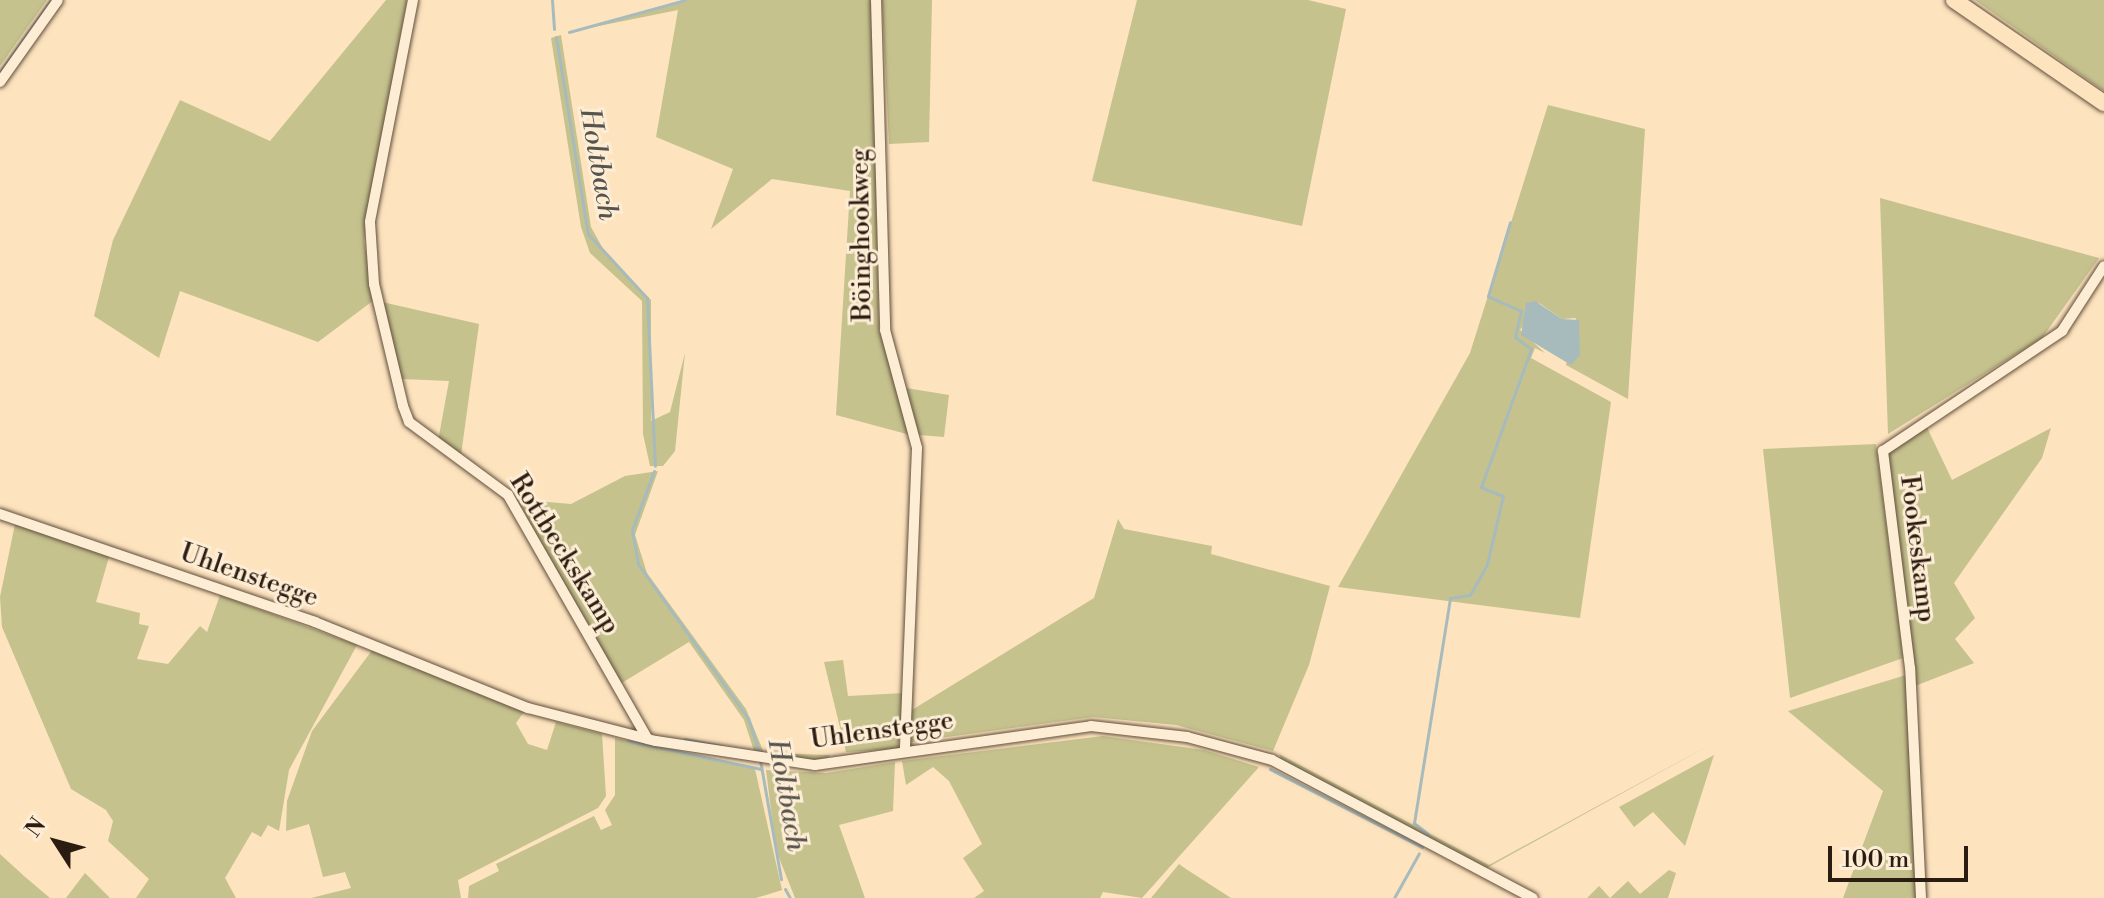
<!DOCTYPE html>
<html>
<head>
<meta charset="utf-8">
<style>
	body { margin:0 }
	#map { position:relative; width:2104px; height:898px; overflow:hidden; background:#fde3be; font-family:"Libre Bodoni",serif }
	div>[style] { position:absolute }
	.green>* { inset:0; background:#c5c28e }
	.water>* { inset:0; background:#a7bbbd }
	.stream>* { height:3px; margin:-1.5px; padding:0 1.5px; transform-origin:1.5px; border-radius:1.5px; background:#a7bbbd }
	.roads { filter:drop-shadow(0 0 2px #604e3c) drop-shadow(0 0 2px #604e3c) }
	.street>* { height:10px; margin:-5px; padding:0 5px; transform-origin:5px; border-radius:5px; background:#feedd5 }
	.primary>* { height:16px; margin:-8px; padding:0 8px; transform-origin:8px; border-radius:8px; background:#fde3be }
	span { translate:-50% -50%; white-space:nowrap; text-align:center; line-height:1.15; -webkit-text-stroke:6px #feedd5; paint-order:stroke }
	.street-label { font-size:26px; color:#2b1c11 }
	.water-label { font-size:28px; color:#56544d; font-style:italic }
	.north { position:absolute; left:16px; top:802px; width:80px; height:80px; -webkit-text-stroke:6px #feedd5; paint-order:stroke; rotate:306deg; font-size:22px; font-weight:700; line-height:32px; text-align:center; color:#2b1c11 }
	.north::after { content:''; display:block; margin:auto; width:28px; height:36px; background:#2b1c11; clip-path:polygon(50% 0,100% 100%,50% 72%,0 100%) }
	.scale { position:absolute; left:1828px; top:846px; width:140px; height:36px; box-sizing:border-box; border:4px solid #2b1c11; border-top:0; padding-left:10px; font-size:24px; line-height:28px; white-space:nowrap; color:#2b1c11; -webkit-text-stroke:6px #feedd5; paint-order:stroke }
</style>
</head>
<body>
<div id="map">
	<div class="green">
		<i style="clip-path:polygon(0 0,47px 0,0 66px)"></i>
		<i style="clip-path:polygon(386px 0,407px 0,364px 240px,374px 300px,318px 342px,180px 291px,159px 358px,94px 316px,113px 240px,180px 100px,270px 141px)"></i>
		<i style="clip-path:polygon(683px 0,872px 0,879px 330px,914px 436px,836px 415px,850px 191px,772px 179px,711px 229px,733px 169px,656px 137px,678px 10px,569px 32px)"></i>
		<i style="clip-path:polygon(882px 0,932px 0,929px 142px,889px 144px)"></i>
		<i style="clip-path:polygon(1137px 0,1308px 0,1346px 9px,1302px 226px,1092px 181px)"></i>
		<i style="clip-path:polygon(1975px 0,2104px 0,2104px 91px)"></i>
		<i style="clip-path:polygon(561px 35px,591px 227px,607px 256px,651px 300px,651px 421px,670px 412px,685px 353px,675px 451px,663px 466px,650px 466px,643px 434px,642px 301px,590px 253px,581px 227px,551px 38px)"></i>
		<i style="clip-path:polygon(1548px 105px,1645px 129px,1628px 399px,1566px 365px,1576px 318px,1562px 319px,1539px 303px,1520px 330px,1545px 353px,1535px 348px,1531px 358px,1611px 402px,1580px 618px,1338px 587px,1470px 353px)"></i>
		<i style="clip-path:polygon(1880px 198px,2099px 258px,2042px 338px,1888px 434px)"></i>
		<i style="clip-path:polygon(382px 302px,479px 324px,461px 455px,438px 441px,449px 381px,402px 379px)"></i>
		<i style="clip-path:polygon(906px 388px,949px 395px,944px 437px,919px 435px)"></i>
		<i style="clip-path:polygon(1924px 421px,1952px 480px,2051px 428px,2042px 458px,1954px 583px,1975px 618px,1955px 639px,1974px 663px,1915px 686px,1888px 448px)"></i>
		<i style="clip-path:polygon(1876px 444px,1903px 658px,1790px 698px,1763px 449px)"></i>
		<i style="clip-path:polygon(658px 471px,635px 535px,647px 573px,746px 709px,764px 753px,830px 755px,826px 760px,765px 758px,754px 751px,744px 720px,689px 642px,620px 684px,513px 499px,571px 504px,625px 476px)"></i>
		<i style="clip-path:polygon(1118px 519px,1124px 529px,1212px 546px,1211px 554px,1330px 586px,1309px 665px,1273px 751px,1176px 725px,1093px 717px,911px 742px,907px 713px,1094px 598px)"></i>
		<i style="clip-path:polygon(15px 524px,109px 557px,96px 602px,140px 613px,139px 624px,149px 626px,137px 659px,168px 664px,200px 626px,207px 632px,220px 595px,357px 645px,289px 770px,279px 831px,268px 825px,261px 837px,252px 832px,225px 878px,236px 898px,136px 898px,149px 879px,108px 841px,113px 821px,106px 810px,71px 789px,2px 627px,0 597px)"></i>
		<i style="clip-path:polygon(373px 649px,524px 712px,516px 723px,528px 744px,547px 750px,556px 722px,602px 734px,606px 796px,598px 808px,458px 880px,461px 898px,311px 898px,351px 888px,345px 872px,323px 877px,309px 824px,286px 831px,287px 801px,312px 731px)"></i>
		<i style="clip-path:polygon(843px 660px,848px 696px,904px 693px,898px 749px,846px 752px,824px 662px)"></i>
		<i style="clip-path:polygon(1906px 675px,1917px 898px,1843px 898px,1883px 791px,1788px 711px)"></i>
		<i style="clip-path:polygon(1103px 736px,1204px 750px,1259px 767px,1142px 898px,1103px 892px,1100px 898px,974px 898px,984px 891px,963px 858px,982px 844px,949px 781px,933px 767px,906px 785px,902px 761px)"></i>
		<i style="clip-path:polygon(615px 738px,755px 769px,782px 890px,756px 898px,468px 898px,469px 886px,499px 871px,496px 864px,594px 816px,601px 830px,612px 825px,605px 810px,615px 795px)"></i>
		<i style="clip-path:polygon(1715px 742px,1485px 869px,1283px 763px,1279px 754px,1489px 865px)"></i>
		<i style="clip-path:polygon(1714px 755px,1685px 846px,1653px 812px,1634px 827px,1619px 807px)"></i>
		<i style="clip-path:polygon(895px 762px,893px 811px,839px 825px,865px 898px,795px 898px,776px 850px,766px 770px,826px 773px)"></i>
		<i style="clip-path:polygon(0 854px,24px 876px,50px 898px,0 898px)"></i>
		<i style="clip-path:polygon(1179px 864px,1186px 869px,1231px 898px,1151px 898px)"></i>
		<i style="clip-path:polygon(1669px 870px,1676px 873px,1668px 898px,1587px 898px,1599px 886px,1610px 898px,1628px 881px,1640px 894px)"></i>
		<i style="clip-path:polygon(85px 873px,110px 898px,66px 898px)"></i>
	</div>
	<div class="water">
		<i style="clip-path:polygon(1535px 301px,1562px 319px,1579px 320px,1580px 355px,1571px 365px,1521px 335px,1526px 303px)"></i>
	</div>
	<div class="stream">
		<i style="left:552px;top:0;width:29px;rotate:86deg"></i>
		<i style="left:569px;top:32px;width:120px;rotate:-15.4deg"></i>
		<i style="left:556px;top:37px;width:200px;rotate:80.8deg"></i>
		<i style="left:588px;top:234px;width:87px;rotate:47.3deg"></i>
		<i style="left:647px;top:298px;width:168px;rotate:87.3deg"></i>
		<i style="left:0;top:72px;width:88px;rotate:-54.7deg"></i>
		<i style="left:654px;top:471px;width:63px;rotate:110.4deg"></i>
		<i style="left:632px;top:530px;width:35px;rotate:80deg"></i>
		<i style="left:638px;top:564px;width:189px;rotate:54.5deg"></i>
		<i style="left:748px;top:718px;width:36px;rotate:72deg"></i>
		<i style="left:685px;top:739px;width:37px;rotate:11deg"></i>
		<i style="left:628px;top:741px;width:136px;rotate:11.9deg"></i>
		<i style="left:760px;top:760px;width:121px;rotate:80deg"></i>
		<i style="left:1270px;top:769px;width:171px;rotate:27.2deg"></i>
		<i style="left:1428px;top:834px;width:18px;rotate:-142deg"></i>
		<i style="left:1414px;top:823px;width:228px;rotate:-80.9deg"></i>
		<i style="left:1450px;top:598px;width:20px;rotate:-9deg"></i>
		<i style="left:1470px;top:595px;width:35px;rotate:-61deg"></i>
		<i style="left:1487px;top:564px;width:70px;rotate:-76.8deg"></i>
		<i style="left:1503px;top:496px;width:24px;rotate:-158deg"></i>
		<i style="left:1481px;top:487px;width:147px;rotate:-70.1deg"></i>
		<i style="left:1531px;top:349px;width:20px;rotate:-143deg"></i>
		<i style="left:1515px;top:337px;width:27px;rotate:-77deg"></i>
		<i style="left:1521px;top:311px;width:36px;rotate:-156deg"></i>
		<i style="left:1488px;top:296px;width:77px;rotate:-73.4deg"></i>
		<i style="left:785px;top:889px;width:10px;rotate:61deg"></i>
		<i style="left:1394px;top:898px;width:51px;rotate:-60.9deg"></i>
	</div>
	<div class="roads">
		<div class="street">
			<i style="left:413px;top:0;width:226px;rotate:101deg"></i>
			<i style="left:370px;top:222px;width:62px;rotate:86.3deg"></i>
			<i style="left:374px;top:284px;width:125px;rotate:76.6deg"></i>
			<i style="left:403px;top:406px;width:17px;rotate:69deg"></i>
			<i style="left:409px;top:422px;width:123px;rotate:36.4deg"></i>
			<i style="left:508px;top:495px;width:281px;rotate:60.2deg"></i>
			<i style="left:876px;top:0;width:330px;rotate:88.4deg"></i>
			<i style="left:885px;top:330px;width:122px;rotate:74.8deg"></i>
			<i style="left:917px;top:448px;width:304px;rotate:92.3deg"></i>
			<i style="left:0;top:82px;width:100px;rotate:-54.7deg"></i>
			<i style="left:0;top:514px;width:333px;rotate:18.9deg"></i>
			<i style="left:315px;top:622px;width:230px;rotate:22deg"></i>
			<i style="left:528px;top:708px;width:132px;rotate:14.5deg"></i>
			<i style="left:656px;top:741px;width:161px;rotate:8.6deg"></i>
			<i style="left:815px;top:765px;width:279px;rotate:-8deg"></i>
			<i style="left:1091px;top:726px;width:97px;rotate:6.5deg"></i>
			<i style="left:1187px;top:737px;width:88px;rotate:15.1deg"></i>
			<i style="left:1272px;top:760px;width:295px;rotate:27.9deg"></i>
			<i style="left:1921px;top:898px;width:230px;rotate:-92.7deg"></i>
			<i style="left:1910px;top:668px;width:219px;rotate:-97.1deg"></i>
			<i style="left:1883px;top:451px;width:216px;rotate:-33.8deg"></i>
			<i style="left:2062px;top:331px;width:77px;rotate:-57.1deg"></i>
		</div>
		<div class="primary">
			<i style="left:1954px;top:0;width:182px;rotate:34.5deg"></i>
		</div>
	</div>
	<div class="street-label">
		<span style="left:862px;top:235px;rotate:-91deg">Böinghookweg</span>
		<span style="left:1917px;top:549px;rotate:83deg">Fookeskamp</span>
		<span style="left:564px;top:554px;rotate:58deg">Rottbeckskamp</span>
		<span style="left:249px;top:576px;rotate:19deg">Uhlenstegge</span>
		<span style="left:882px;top:731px;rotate:-8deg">Uhlenstegge</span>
	</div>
	<div class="water-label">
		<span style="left:598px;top:164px;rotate:80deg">Holtbach</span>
		<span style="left:786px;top:795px;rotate:80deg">Holtbach</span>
	</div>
	<div class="north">N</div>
	<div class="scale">100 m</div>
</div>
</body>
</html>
